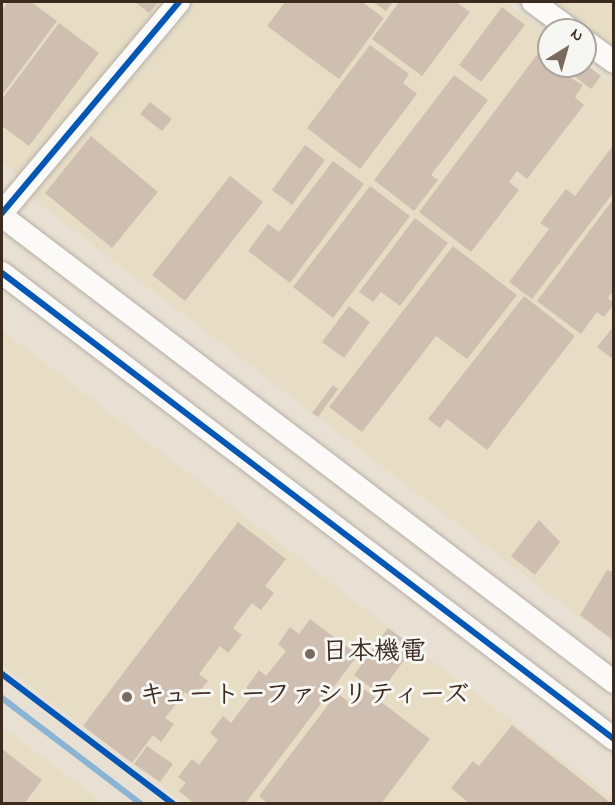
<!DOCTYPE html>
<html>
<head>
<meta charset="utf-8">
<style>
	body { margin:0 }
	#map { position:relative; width:615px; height:805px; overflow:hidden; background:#e8e1d3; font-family:"Indie Flower","Klee One",sans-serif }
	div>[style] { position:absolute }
	.built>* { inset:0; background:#e7ddc5 }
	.stream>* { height:6px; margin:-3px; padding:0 3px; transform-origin:3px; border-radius:3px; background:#89b4d3 }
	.building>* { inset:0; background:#cfbfb0 }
	.roads { filter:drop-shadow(0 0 2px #b5afa5) drop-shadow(0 0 2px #b5afa5) }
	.secondary>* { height:22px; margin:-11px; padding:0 11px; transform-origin:11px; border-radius:11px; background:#fcfaf8 }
	.cycleway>* { height:6px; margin:-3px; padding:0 3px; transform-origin:3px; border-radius:3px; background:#0057b8 }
	.dots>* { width:16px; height:16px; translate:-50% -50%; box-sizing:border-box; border:3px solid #f6f6f2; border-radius:50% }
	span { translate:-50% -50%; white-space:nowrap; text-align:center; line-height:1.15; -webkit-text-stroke:6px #f6f6f2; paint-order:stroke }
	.poi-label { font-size:26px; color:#3b2a1e; font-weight:700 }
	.left { translate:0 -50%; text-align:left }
	.frame { position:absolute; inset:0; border:3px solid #3b2a1e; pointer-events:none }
	.north { position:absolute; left:537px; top:18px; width:60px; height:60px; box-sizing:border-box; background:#f6f6f2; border:2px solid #aba49d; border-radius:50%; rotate:37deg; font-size:16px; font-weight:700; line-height:24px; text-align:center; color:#3b2a1e }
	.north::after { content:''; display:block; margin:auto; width:21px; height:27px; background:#786a5d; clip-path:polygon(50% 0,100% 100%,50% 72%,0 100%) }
</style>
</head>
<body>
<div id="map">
	<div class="built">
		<i style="clip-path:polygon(2px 2px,165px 2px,20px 176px,2px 162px)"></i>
		<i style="clip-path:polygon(197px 2px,505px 2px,549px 35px,549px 66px,585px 63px,613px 85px,613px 643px,30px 197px)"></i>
		<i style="clip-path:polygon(557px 2px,613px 2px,613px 45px)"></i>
		<i style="clip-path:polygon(2px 330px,613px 799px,613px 803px,184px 803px,2px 665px)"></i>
		<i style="clip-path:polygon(2px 727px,103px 803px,2px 803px)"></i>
	</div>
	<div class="stream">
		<i style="left:2px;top:698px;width:175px;rotate:37.3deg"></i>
	</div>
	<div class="building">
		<i style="clip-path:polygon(8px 2px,31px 2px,57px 21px,2px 95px,2px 10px)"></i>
		<i style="clip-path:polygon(135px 2px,158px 2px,149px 13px)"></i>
		<i style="clip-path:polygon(285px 2px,362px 2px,384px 18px,339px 79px,267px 26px)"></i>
		<i style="clip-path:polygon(373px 2px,393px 2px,386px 11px)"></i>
		<i style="clip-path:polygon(399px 2px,456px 2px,470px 12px,422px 76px,372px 39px)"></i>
		<i style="clip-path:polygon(502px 7px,525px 25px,481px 82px,459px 65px)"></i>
		<i style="clip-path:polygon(59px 23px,99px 53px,29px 146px,2px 126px,2px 99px)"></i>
		<i style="clip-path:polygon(370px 45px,409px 74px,403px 83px,417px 94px,360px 169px,307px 128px)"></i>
		<i style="clip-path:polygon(539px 52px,549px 66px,583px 85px,575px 97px,584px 105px,527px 179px,517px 171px,509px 182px,519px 190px,471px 252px,419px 212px)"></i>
		<i style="clip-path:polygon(585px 64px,601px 76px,591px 89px,561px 66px)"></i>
		<i style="clip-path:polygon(454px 75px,488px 100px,431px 175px,438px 180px,414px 211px,374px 180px)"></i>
		<i style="clip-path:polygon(150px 102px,172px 119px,162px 131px,140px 114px)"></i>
		<i style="clip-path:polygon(91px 136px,158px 192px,112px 248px,45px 193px)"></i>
		<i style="clip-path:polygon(614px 144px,614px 192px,532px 299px,509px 282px,549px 229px,540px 223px,566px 189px,575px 196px)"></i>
		<i style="clip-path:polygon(305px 145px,325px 160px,292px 205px,272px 190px)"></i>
		<i style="clip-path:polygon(333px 161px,364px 184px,290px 283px,248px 251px,268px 224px,279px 232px)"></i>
		<i style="clip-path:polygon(230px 176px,263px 202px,185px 301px,152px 275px)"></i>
		<i style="clip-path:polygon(370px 186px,410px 216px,333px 318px,293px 287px)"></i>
		<i style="clip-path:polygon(614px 198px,614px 290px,608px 298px,614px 304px,604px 317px,597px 312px,581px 334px,537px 301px)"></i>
		<i style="clip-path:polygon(415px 218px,448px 243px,400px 306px,381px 292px,373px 302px,359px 292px)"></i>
		<i style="clip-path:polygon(453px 246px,517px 295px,467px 359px,436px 336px,362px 432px,329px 407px)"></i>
		<i style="clip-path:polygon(524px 296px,575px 336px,487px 450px,447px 419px,440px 428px,428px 419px)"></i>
		<i style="clip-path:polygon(349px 306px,370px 322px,344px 358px,322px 342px)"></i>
		<i style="clip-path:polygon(614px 326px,614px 360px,597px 347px)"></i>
		<i style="clip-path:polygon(333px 385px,338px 389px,318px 417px,312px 413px)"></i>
		<i style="clip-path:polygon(539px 520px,560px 542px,535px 575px,511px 556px)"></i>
		<i style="clip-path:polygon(238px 522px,286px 559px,265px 586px,274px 593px,261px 610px,252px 603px,233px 628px,242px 635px,228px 653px,220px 646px,199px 674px,208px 681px,194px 698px,185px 692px,165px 718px,174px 724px,161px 742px,153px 735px,132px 763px,83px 726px)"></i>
		<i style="clip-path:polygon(607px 570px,614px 572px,614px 641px,580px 615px)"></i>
		<i style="clip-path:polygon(310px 619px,358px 655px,245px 804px,195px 804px,179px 791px,186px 783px,178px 777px,192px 759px,199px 765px,218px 740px,210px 733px,223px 716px,231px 723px,254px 693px,246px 688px,259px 670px,266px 676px,286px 651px,278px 644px,290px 627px,299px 634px)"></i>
		<i style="clip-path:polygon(388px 628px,414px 647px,379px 694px,354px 675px)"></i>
		<i style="clip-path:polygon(364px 689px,430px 739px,381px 804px,268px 804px,259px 796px,337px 693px,353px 705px)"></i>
		<i style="clip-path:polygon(512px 725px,612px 804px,470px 804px,451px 788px,473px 761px,479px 766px)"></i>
		<i style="clip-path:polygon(147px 746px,173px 764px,160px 782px,134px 764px)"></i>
		<i style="clip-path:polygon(2px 749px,42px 780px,24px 804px,2px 804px)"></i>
	</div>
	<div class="roads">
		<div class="secondary">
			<i style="left:533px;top:2px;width:47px;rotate:36.4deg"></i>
			<i style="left:585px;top:41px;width:36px;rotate:36deg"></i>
			<i style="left:2px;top:213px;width:275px;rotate:-50deg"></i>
			<i style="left:2px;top:216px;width:769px;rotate:37.29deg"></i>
			<i style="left:2px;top:273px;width:769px;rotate:37.29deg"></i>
		</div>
	</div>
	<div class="cycleway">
		<i style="left:2px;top:213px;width:275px;rotate:-50deg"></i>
		<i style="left:2px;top:273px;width:769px;rotate:37.29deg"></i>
		<i style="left:2px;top:674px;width:215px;rotate:37.2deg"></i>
	</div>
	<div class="dots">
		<i style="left:310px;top:654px;background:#786a5d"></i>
		<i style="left:127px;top:697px;background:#786a5d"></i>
	</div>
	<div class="poi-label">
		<span class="left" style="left:322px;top:654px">日本機電</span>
		<span class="left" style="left:139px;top:697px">キュートーファシリティーズ</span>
	</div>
	<div class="frame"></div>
	<div class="north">N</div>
</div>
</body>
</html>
